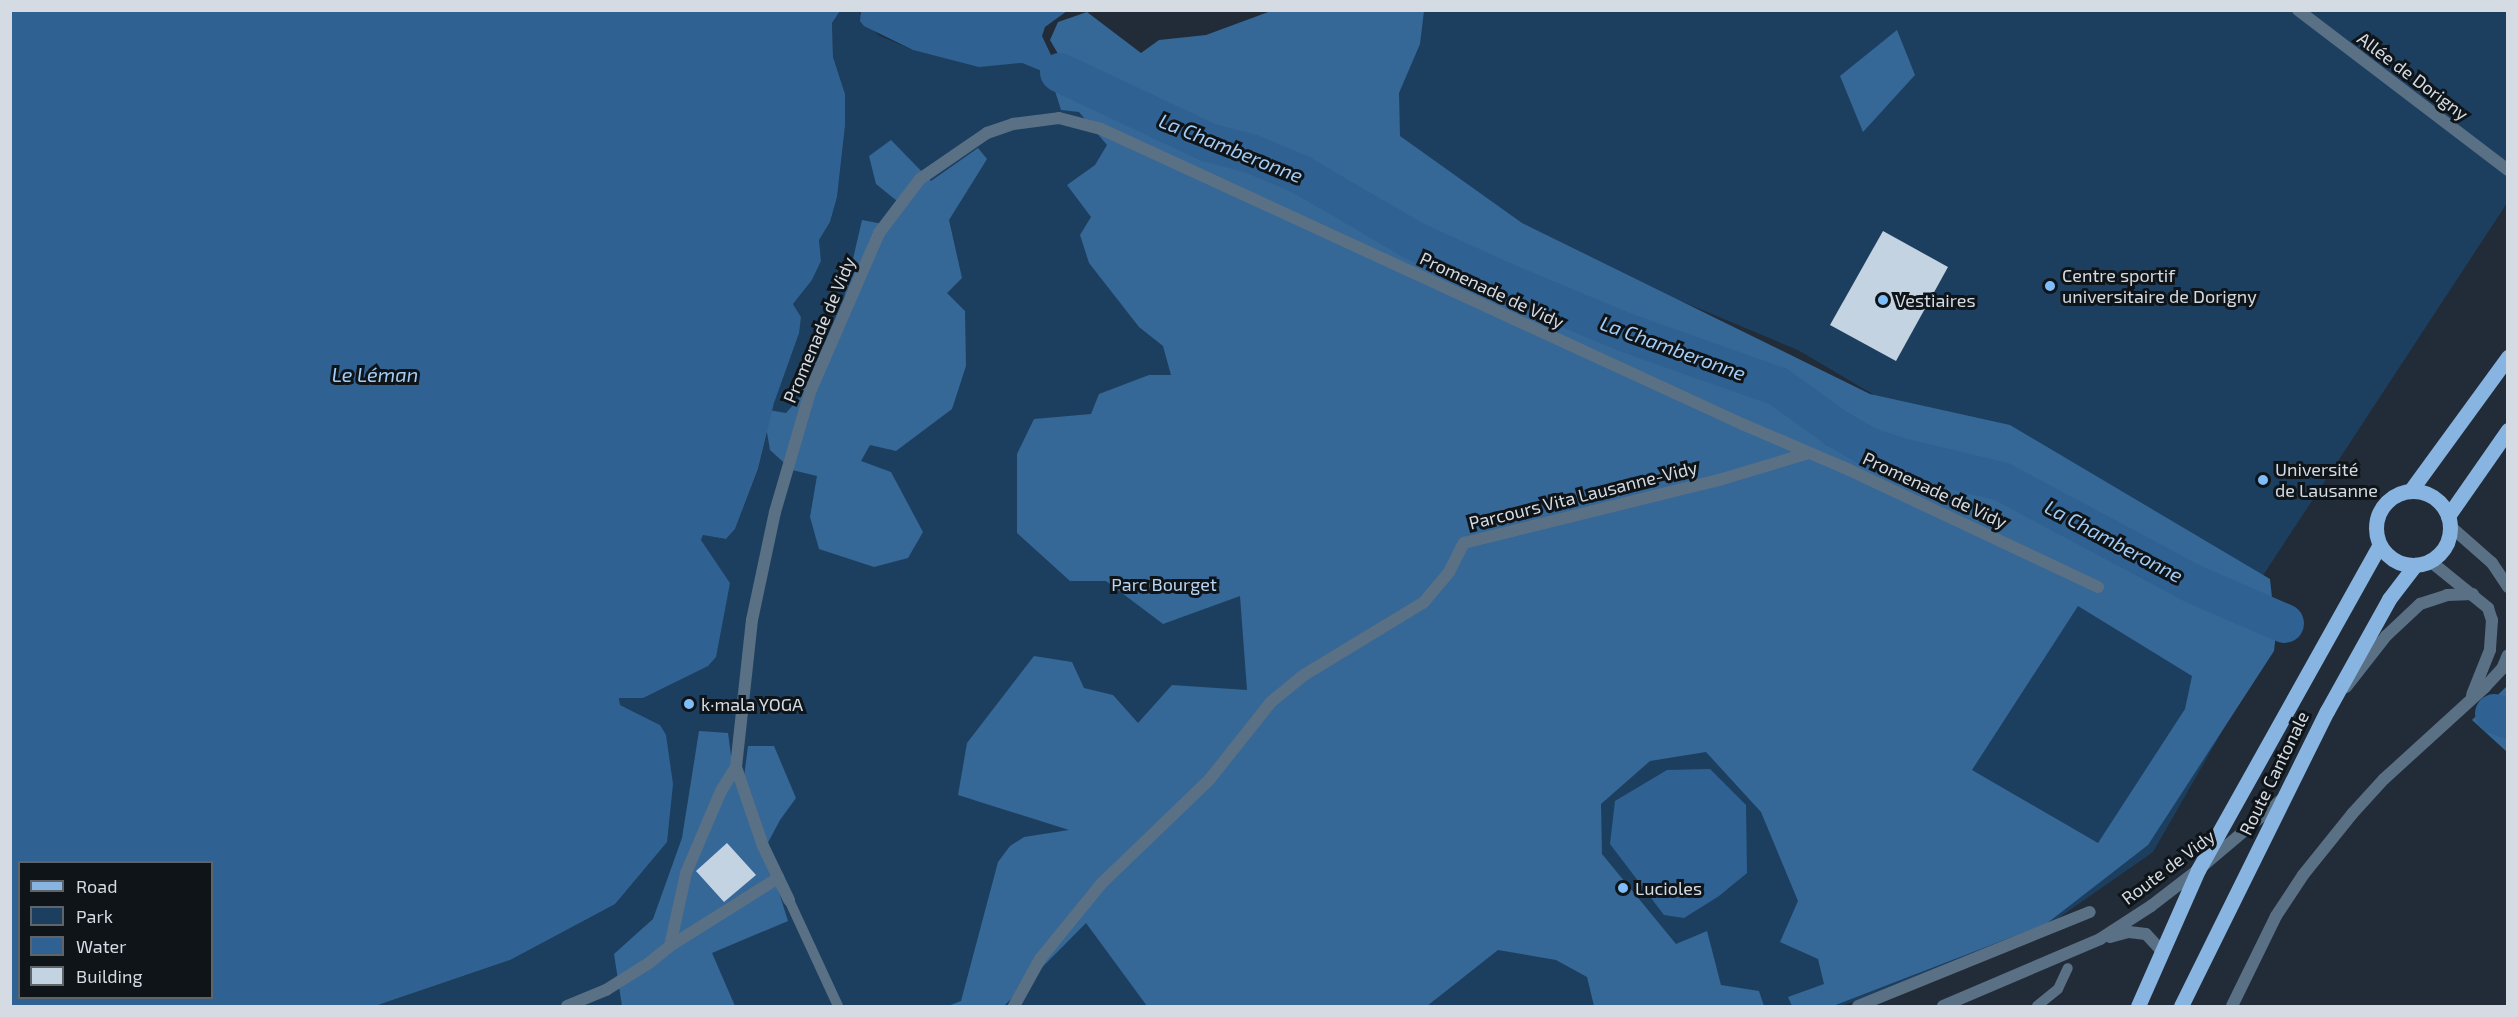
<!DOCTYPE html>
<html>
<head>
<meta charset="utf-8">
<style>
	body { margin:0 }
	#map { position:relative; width:2518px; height:1017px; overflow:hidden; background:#212c38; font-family:"Exo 2",sans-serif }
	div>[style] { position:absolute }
	.green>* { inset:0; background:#1d3f5f }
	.forest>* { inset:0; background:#356797 }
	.water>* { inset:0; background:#2f6292 }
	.river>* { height:39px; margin:-19.5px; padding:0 19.5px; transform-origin:19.5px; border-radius:19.5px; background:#2f6292 }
	.building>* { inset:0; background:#c4d3e2 }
	.service>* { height:10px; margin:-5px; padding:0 5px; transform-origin:5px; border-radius:5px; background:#5a7085 }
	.pedestrian>* { height:12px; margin:-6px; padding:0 6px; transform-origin:6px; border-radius:6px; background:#5a7085 }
	.minor>* { height:12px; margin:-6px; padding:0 6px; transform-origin:6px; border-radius:6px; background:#5a7085 }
	.primary>* { height:15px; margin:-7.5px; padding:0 7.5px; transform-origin:7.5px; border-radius:7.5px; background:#88b4e1 }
	.primary>.ring { margin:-7.5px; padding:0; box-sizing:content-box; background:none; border:15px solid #88b4e1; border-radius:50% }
	.dots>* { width:16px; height:16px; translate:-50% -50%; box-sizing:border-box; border:3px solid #0f1419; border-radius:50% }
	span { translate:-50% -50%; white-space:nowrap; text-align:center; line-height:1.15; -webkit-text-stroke:6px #0f1419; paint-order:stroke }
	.street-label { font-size:18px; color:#d4dbe2 }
	.poi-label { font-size:18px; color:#d4dbe2 }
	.left { translate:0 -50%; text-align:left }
	.park-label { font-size:18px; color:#b9d5f1 }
	.water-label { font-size:20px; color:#a3cdf7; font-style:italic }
	.frame { position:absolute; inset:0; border:12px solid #d4dbe2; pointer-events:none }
	.legend { position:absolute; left:18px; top:861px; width:195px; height:138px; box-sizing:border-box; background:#0f1419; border:2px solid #5e6469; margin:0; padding:8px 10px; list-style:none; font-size:18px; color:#d4dbe2 }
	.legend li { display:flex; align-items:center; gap:12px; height:30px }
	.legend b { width:30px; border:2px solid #5e6469 }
</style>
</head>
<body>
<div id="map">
	<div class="green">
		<i style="clip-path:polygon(840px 11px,861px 11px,859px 13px,878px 35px,913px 50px,979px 66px,1022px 63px,1049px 74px,1059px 72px,2186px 579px,1798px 350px,1181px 92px,1395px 11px,2507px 11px,2507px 203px,2243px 606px,2284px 623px,2153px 852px,2047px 926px,1842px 1006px,375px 1006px,510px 960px,660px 725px,620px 705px,619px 697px,643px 698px,730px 583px,701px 540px,703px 535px,726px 539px,735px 529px,758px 470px,774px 403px,801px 317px,793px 304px,812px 280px,821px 261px,819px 240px,830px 222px,837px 197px,845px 126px,845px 94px,833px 57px,832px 23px)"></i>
	</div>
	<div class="forest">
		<i style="clip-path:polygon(evenodd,1271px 11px,1424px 11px,1420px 44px,1399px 93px,1400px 136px,1522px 223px,1870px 394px,2010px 425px,2270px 579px,2276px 634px,2274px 651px,2148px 845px,2046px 924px,1833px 1006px,1792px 1006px,1788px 997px,1824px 984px,1818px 959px,1780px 942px,1798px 901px,1761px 812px,1706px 752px,1650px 761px,1601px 804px,1602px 854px,1676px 944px,1707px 931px,1721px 985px,1759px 991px,1764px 1006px,1594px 1006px,1587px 977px,1556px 960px,1498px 950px,1427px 1006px,1147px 1006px,1086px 923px,1004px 1006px,948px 1006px,961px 1001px,998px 862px,1010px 846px,1024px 837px,1069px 830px,958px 795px,967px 743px,1034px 656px,1072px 662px,1084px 688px,1113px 695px,1138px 723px,1172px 685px,1247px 690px,1240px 596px,1163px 624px,1106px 581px,1070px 581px,1017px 533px,1017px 454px,1034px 419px,1091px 414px,1099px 394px,1149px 375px,1171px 375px,1163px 346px,1139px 327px,1089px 263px,1080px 235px,1091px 217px,1067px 185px,1095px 165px,1107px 145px,1079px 112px,1061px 110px,1055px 91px,1076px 85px,1050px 40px,1058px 22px,1087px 12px,1141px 53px,1159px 40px,1206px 35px,1271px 11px,2078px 606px,2192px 676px,2185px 709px,2098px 843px,1972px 770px,2078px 606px)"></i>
		<i style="clip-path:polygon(1897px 30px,1915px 75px,1863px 132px,1840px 76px)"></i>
		<i style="clip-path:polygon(891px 140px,931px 181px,978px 148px,987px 159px,949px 220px,962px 278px,947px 293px,965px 311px,966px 366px,952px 409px,896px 451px,870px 445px,861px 461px,891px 472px,923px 532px,908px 558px,874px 567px,819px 549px,810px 517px,817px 476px,792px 470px,770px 450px,763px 409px,786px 413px,802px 395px,810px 357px,824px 344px,844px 298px,862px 220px,883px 224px,897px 201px,876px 184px,869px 156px)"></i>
		<i style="clip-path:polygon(2507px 686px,2507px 752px,2472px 720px)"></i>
		<i style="clip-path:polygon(699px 731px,728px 733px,734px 778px,744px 777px,748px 746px,774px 746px,796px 798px,780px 820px,763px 852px,770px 864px,788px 921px,712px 953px,735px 1006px,622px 1006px,614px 954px,653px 919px,682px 838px)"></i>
	</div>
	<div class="water">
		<i style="clip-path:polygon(861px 10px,1067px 11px,1045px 27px,1042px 36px,1059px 72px,1049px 74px,1022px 63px,979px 67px,913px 50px,864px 26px,860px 21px)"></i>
		<i style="clip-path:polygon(evenodd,10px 11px,840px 11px,832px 23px,833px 57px,845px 94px,845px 126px,837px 197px,830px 222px,819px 240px,821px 261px,812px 280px,793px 304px,801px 317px,799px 333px,774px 403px,758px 469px,735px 529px,726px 539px,703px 535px,701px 540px,730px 583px,716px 657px,708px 666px,643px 698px,619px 698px,620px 705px,660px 725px,666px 735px,673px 784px,667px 842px,615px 904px,510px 960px,375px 1006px,11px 1006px,10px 11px,20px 862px,212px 862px,212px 998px,20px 998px,20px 862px)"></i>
		<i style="clip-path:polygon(1710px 769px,1746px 805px,1747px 873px,1719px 896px,1684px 918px,1664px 915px,1610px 844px,1615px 801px,1667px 770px)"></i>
	</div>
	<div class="river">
		<i style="left:1059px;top:72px;width:165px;rotate:25.2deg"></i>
		<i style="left:1208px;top:142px;width:43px;rotate:14.7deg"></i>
		<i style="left:1250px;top:153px;width:54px;rotate:22.8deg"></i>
		<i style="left:1300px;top:174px;width:131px;rotate:30.3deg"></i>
		<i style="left:1413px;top:240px;width:99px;rotate:24.5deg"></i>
		<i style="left:1503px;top:281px;width:135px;rotate:22.6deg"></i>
		<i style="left:1628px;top:333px;width:159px;rotate:19.5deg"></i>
		<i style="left:1778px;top:386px;width:72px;rotate:35.9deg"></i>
		<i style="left:1836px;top:428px;width:36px;rotate:30deg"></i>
		<i style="left:1867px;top:446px;width:39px;rotate:18deg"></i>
		<i style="left:1904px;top:458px;width:100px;rotate:13.3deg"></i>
		<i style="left:2001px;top:481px;width:219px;rotate:28.1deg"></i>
		<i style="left:2194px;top:584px;width:98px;rotate:23.4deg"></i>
		<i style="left:2494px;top:713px;width:15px;rotate:23deg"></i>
	</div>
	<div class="building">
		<i style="clip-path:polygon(1883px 231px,1948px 267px,1896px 361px,1830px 325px)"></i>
		<i style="clip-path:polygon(727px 843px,756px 875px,724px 902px,696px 871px)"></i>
	</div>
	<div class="service">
		<i style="left:789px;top:900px;width:117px;rotate:65.2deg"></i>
		<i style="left:2037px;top:1006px;width:27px;rotate:-39deg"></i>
		<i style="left:2058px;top:989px;width:23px;rotate:-65deg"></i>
	</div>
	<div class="pedestrian">
		<i style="left:2298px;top:10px;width:264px;rotate:37.3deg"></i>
		<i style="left:789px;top:900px;width:60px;rotate:-115.7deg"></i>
		<i style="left:763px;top:846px;width:83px;rotate:-108.9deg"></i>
		<i style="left:736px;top:767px;width:148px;rotate:-83.8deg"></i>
		<i style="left:752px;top:620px;width:110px;rotate:-78deg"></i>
		<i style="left:775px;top:512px;width:125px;rotate:-73.7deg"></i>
		<i style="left:810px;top:392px;width:173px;rotate:-66.5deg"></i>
		<i style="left:879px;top:233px;width:68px;rotate:-52.8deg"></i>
		<i style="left:920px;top:179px;width:81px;rotate:-34.5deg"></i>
		<i style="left:987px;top:133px;width:28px;rotate:-19deg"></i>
		<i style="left:1013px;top:124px;width:46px;rotate:-7.4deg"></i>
		<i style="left:1059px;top:118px;width:43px;rotate:14.7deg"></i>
		<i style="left:1101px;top:129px;width:706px;rotate:24.71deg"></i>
		<i style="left:1742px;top:424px;width:110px;rotate:23.1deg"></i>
		<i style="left:1843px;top:467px;width:282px;rotate:25.2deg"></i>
		<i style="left:670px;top:946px;width:75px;rotate:-77.6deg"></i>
		<i style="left:686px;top:873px;width:89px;rotate:-66.9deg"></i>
		<i style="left:721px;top:791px;width:28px;rotate:-58deg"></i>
		<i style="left:567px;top:1006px;width:42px;rotate:-22.3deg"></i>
		<i style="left:606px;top:990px;width:51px;rotate:-32.1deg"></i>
		<i style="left:649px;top:963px;width:27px;rotate:-39deg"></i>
		<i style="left:670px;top:946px;width:128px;rotate:-32.2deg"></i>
		<i style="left:1014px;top:1006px;width:54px;rotate:-61deg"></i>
		<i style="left:1040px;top:959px;width:98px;rotate:-50.8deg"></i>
		<i style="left:1102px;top:883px;width:149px;rotate:-43.9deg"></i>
		<i style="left:1209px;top:780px;width:100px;rotate:-51.5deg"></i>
		<i style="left:1271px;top:702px;width:43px;rotate:-39.3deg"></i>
		<i style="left:1304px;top:675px;width:140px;rotate:-31.3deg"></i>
		<i style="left:1424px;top:602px;width:39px;rotate:-50deg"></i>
		<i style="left:1449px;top:572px;width:33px;rotate:-63deg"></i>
		<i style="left:1464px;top:543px;width:263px;rotate:-13.9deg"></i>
		<i style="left:1719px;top:480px;width:94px;rotate:-16.7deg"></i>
		<i style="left:1858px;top:1006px;width:250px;rotate:-22.1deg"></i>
	</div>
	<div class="minor">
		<i style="left:2450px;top:526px;width:56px;rotate:41.4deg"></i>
		<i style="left:2492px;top:563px;width:29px;rotate:56deg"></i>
		<i style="left:2430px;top:561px;width:75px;rotate:39deg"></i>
		<i style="left:2488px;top:608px;width:13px;rotate:72deg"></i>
		<i style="left:2492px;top:620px;width:30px;rotate:94deg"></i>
		<i style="left:2490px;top:650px;width:48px;rotate:111.8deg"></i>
		<i style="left:2346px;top:687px;width:65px;rotate:-51.9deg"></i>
		<i style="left:2386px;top:636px;width:47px;rotate:-43.3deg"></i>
		<i style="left:2420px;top:604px;width:28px;rotate:-18deg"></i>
		<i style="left:2447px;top:595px;width:26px;rotate:-2deg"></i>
		<i style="left:2110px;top:937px;width:20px;rotate:-15deg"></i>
		<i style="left:2129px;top:932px;width:17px;rotate:7deg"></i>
		<i style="left:2146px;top:934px;width:23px;rotate:47deg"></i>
		<i style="left:1943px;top:1006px;width:171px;rotate:-23.1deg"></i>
		<i style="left:2100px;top:939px;width:61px;rotate:-32.9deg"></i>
		<i style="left:2151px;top:906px;width:59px;rotate:-37.5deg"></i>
		<i style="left:2198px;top:870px;width:110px;rotate:-40.2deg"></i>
		<i style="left:2232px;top:1006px;width:100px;rotate:-63.9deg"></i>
		<i style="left:2276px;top:916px;width:49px;rotate:-56.6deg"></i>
		<i style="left:2303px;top:875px;width:78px;rotate:-51.2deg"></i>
		<i style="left:2352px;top:814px;width:47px;rotate:-47.6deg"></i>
		<i style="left:2384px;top:779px;width:137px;rotate:-42.3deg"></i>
		<i style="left:2485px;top:687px;width:25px;rotate:-47deg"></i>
		<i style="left:2502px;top:669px;width:15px;rotate:-67deg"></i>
	</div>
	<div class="primary">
		<i style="left:2411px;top:490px;width:165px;rotate:-53.9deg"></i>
		<i class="ring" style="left:2376px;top:491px;width:59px;height:59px"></i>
		<i style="left:2448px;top:516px;width:105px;rotate:-55.1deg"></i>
		<i style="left:2138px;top:1006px;width:149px;rotate:-66.2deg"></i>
		<i style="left:2198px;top:870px;width:372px;rotate:-60.8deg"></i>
		<i style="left:2181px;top:1006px;width:329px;rotate:-63.7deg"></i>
		<i style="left:2327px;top:711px;width:128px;rotate:-61deg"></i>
		<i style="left:2389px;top:599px;width:43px;rotate:-52.6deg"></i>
	</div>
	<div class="dots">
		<i style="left:2050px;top:286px;background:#7fbdfa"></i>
		<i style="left:1883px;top:300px;background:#7fbdfa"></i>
		<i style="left:2263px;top:480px;background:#7fbdfa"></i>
		<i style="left:689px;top:704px;background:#7fbdfa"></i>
		<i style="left:1623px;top:888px;background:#7fbdfa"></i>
	</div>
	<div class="street-label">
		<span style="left:2413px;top:76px;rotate:37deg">Allée de Dorigny</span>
		<span style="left:1492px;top:290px;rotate:25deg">Promenade de Vidy</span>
		<span style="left:819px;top:330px;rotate:-67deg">Promenade de Vidy</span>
		<span style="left:1935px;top:490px;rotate:25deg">Promenade de Vidy</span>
		<span style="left:1583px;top:495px;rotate:-14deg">Parcours Vita Lausanne-Vidy</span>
		<span style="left:2274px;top:773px;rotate:-64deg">Route Cantonale</span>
		<span style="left:2168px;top:867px;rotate:-37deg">Route de Vidy</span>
	</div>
	<div class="poi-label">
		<span class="left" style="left:2062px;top:286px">Centre sportif<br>universitaire de Dorigny</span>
		<span class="left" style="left:1895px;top:300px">Vestiaires</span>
		<span class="left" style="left:2275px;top:480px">Université<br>de Lausanne</span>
		<span class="left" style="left:701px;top:704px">k·mala YOGA</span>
		<span class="left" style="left:1635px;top:888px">Lucioles</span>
	</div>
	<div class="park-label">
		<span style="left:1164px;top:584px">Parc Bourget</span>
	</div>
	<div class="water-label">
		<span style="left:1231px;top:148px;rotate:22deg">La Chamberonne</span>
		<span style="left:1673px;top:348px;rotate:20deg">La Chamberonne</span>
		<span style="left:375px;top:374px">Le Léman</span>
		<span style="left:2114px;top:541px;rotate:28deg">La Chamberonne</span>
	</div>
	<div class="frame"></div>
	<ul class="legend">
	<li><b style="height:8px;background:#88b4e1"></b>Road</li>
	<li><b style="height:16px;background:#1d3f5f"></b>Park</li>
	<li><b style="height:16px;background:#2f6292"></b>Water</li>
	<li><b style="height:16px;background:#c4d3e2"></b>Building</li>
	</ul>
</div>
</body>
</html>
